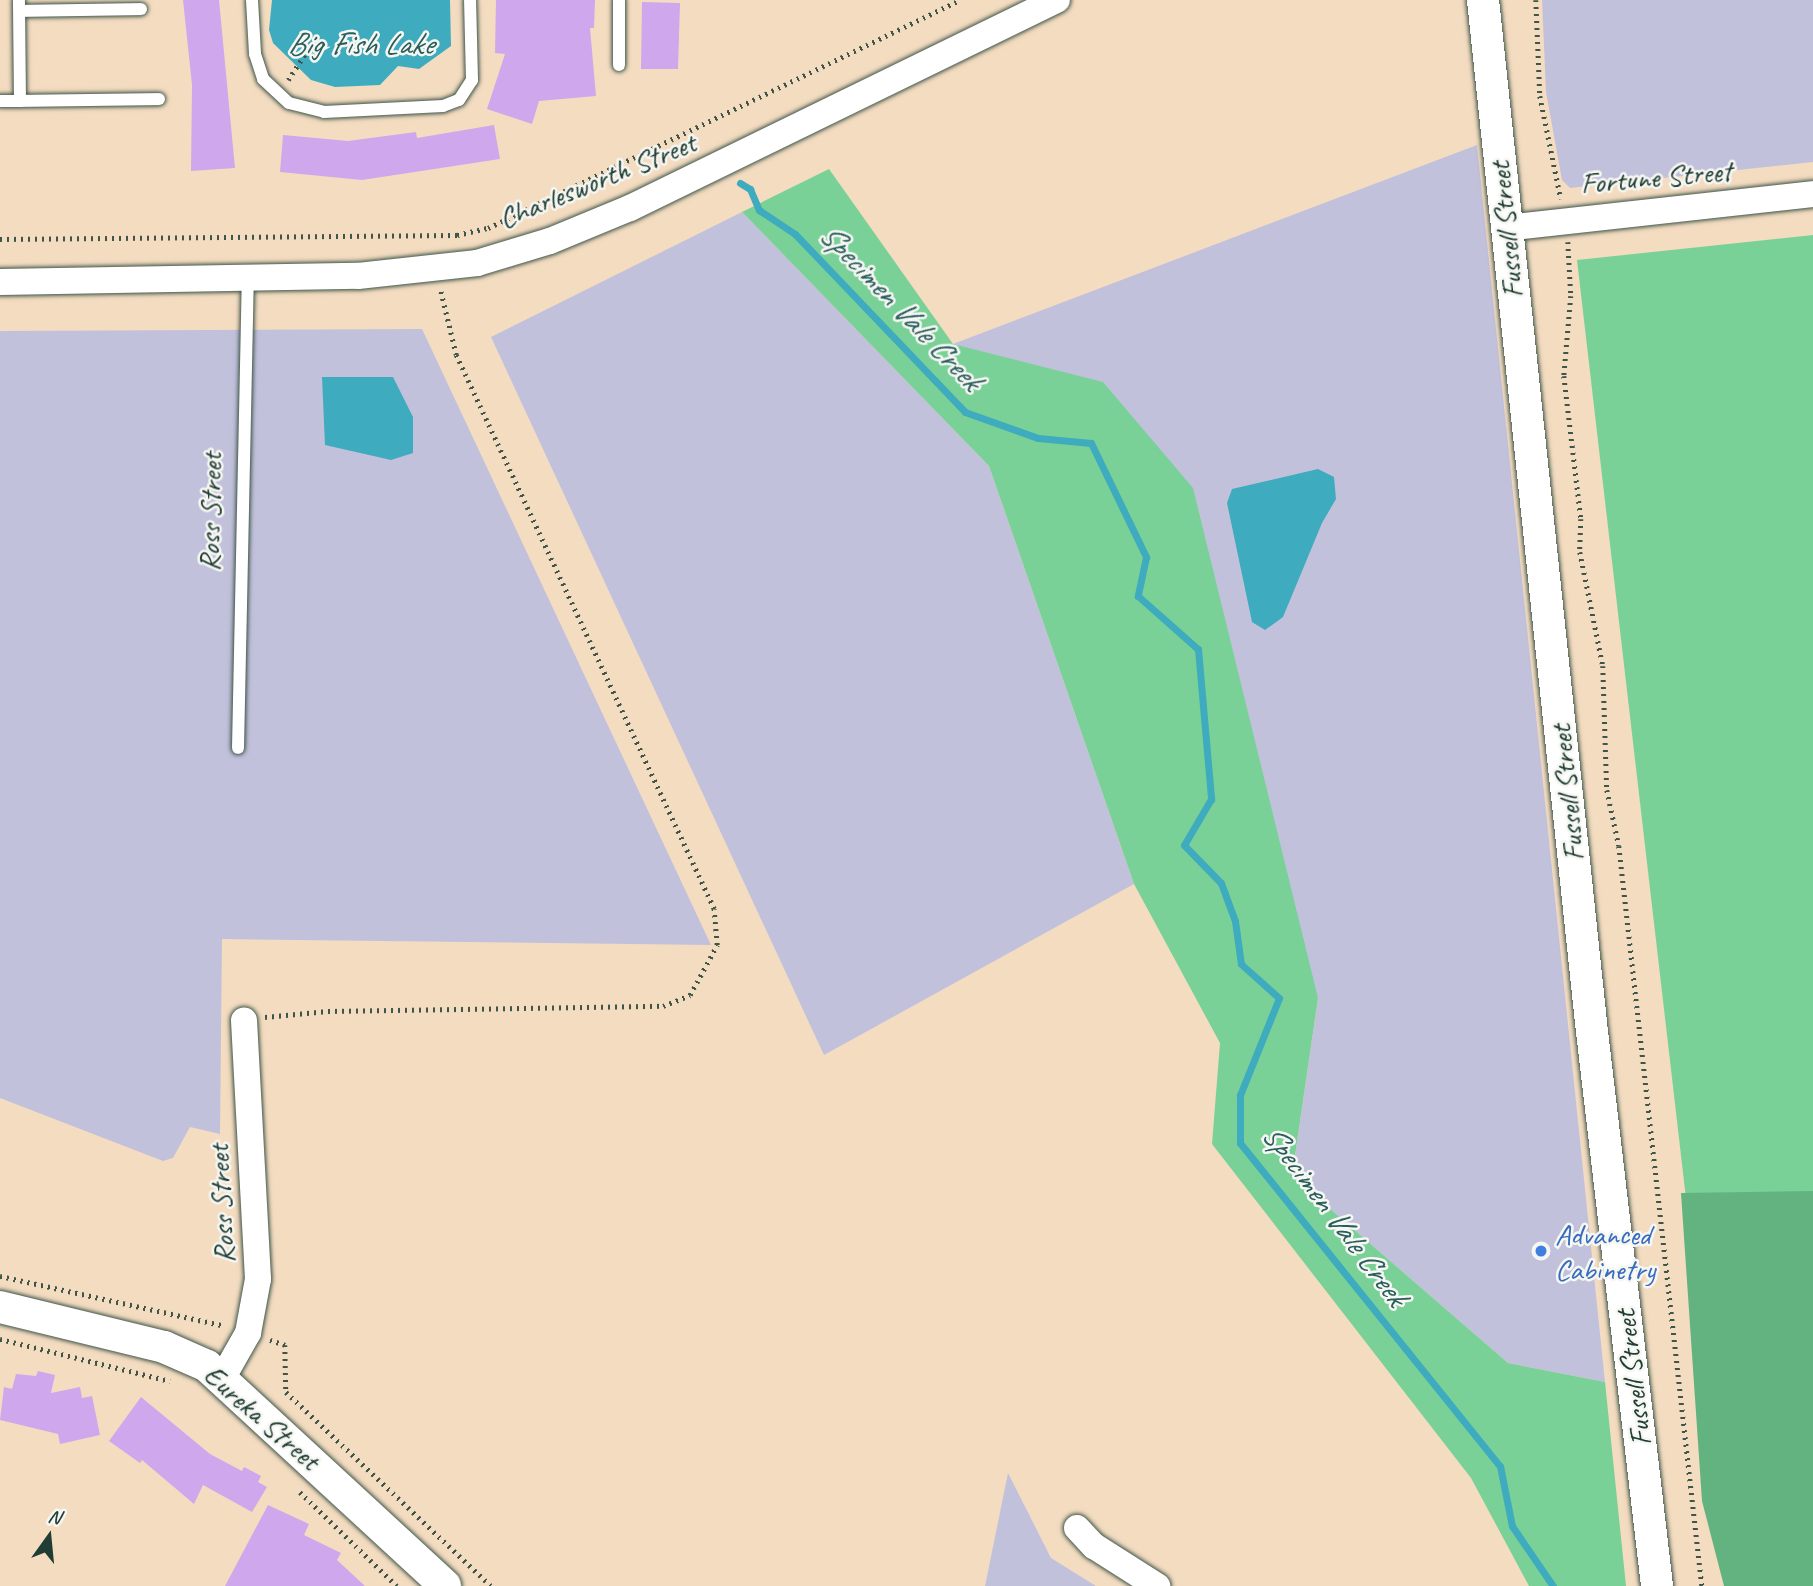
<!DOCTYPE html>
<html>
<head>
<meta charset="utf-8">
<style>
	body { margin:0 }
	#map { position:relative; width:1813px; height:1586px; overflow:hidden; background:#f4dcc1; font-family:Caveat,sans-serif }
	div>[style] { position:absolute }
	.industrial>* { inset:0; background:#c2c1dc }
	.green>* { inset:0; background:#79d197 }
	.forest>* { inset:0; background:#62b380 }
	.water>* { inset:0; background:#3fabbe }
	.stream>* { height:7px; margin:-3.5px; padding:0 3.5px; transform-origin:3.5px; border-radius:3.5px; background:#3fabbe }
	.building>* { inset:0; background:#cfa7ed }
	.path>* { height:4.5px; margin-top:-2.25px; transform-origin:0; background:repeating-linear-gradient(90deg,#3f5549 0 2px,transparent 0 7px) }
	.roads { filter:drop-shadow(0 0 2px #3f5549) drop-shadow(0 0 2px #3f5549) }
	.service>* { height:12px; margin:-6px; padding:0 6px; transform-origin:6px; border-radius:6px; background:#fff }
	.minor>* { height:26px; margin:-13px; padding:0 13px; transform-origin:13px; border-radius:13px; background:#fff }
	.tertiary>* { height:32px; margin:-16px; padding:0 16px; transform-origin:16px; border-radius:16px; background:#fff }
	.dots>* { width:19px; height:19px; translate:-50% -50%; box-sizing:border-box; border:4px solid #f6f6f2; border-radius:50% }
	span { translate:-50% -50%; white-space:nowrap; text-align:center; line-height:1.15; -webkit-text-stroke:5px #f6f6f2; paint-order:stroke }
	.street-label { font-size:30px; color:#1f3d34 }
	.shop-label { font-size:30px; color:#366cbe }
	.left { translate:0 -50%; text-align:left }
	.water-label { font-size:32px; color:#295e5d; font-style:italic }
	.north { position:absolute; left:14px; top:1502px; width:70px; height:70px; -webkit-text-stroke:5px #f6f6f2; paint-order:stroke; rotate:15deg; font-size:19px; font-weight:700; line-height:28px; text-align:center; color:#1f3d34 }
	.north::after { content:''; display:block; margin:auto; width:24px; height:32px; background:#1f3d34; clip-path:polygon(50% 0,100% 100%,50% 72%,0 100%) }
</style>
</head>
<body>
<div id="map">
	<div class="industrial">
		<i style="clip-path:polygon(1542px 0,1813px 0,1813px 162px,1570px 188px,1562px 180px,1546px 92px)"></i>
		<i style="clip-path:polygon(1477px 145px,1605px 1382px,1508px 1363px,1292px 1176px,1318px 998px,953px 344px)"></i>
		<i style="clip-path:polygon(742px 212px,989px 466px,1134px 884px,824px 1055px,491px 337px)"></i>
		<i style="clip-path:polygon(422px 329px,711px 945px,222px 939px,220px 1134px,190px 1127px,173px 1158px,163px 1161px,0 1098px,0 331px)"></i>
		<i style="clip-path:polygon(1008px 1473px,1051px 1558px,1096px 1586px,985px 1586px)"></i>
	</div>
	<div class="green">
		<i style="clip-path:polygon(829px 169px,953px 344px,1103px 382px,1193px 488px,1318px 998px,1292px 1176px,1508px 1363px,1605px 1382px,1626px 1586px,1529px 1586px,1471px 1478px,1212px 1144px,1220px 1043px,1134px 884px,989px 466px,742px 212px)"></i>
		<i style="clip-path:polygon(1813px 235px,1813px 1586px,1731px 1586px,1577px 260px)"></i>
	</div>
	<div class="forest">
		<i style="clip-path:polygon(1813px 1191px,1813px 1586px,1724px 1586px,1702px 1501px,1681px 1193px)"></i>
	</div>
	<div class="water">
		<i style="clip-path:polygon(272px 0,450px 0,451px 46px,419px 69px,398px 66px,380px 85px,335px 87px,311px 80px,273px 43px,269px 30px)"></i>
		<i style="clip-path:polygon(322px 377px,393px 377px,413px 417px,413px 453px,391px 460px,325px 445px)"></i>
		<i style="clip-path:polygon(1318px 469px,1334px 477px,1336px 499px,1322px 523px,1283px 617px,1265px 630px,1252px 622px,1227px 503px,1232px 489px)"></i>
	</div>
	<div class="stream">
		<i style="left:740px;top:183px;width:12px;rotate:31deg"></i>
		<i style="left:750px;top:189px;width:23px;rotate:67deg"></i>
		<i style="left:759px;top:210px;width:43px;rotate:33.7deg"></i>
		<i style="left:795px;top:234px;width:246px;rotate:46.3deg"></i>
		<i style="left:965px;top:412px;width:77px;rotate:19.6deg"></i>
		<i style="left:1038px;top:438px;width:53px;rotate:5.4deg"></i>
		<i style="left:1091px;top:443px;width:127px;rotate:64.2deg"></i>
		<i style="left:1146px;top:557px;width:40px;rotate:102deg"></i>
		<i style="left:1138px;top:596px;width:80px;rotate:41.5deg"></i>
		<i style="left:1198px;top:649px;width:151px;rotate:85deg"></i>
		<i style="left:1211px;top:799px;width:53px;rotate:120.4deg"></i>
		<i style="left:1184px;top:845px;width:53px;rotate:45.8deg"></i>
		<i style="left:1221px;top:883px;width:40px;rotate:69.8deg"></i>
		<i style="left:1235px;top:921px;width:43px;rotate:82.1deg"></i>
		<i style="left:1241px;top:964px;width:51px;rotate:41.8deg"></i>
		<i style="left:1279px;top:998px;width:105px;rotate:111.9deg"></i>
		<i style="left:1240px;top:1095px;width:48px;rotate:90deg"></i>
		<i style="left:1240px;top:1143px;width:415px;rotate:51.2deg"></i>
		<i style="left:1500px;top:1466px;width:61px;rotate:78.7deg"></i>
		<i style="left:1512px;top:1526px;width:73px;rotate:55.7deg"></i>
	</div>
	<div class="building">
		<i style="clip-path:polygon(183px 0,219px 0,235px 168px,191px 171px,192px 85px)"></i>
		<i style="clip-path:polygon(496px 0,595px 0,594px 28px,590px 28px,596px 96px,539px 101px,532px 124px,487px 109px,505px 54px,495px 53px)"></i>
		<i style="clip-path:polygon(642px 2px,680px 3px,678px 69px,641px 69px)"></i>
		<i style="clip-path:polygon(494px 125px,500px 159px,362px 180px,280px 172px,283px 135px,348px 141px,416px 132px,417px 138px)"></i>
		<i style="clip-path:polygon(38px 1371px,55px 1375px,51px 1393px,80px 1387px,82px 1398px,92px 1396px,100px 1435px,60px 1444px,58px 1434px,0 1420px,4px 1387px,12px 1389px,16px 1374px,36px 1376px)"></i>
		<i style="clip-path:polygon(141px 1397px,210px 1454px,242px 1471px,244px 1467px,261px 1476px,258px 1482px,267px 1487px,252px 1512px,203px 1485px,194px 1504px,142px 1460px,140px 1463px,109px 1441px)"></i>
		<i style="clip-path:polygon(268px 1505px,309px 1524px,304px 1535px,341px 1553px,337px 1560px,365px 1586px,225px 1586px)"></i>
	</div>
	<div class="path">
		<i style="left:1536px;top:0;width:96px;rotate:87.6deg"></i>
		<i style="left:1540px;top:96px;width:105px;rotate:78.5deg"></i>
		<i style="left:288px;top:80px;width:51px;rotate:-56.9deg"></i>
		<i style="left:0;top:239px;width:457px;rotate:-0.5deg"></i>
		<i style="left:457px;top:235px;width:32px;rotate:-13deg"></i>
		<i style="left:488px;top:228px;width:524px;rotate:-25.78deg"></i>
		<i style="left:1568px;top:242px;width:54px;rotate:86.8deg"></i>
		<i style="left:1571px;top:296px;width:80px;rotate:95deg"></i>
		<i style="left:1564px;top:376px;width:144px;rotate:83.2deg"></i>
		<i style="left:1581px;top:519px;width:33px;rotate:92deg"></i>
		<i style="left:1580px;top:552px;width:116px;rotate:78.6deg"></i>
		<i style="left:1603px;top:666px;width:124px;rotate:88.2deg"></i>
		<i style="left:1607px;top:790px;width:57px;rotate:77.9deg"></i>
		<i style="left:1619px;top:846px;width:745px;rotate:83.6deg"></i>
		<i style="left:265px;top:1017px;width:63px;rotate:-5.4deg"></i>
		<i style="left:328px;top:1011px;width:335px;rotate:-0.9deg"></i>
		<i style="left:663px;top:1006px;width:29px;rotate:-22deg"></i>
		<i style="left:690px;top:995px;width:57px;rotate:-61.6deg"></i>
		<i style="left:717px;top:945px;width:36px;rotate:-95deg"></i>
		<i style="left:714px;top:909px;width:611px;rotate:-114.97deg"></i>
		<i style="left:456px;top:355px;width:68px;rotate:-103.6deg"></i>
		<i style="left:0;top:1276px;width:230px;rotate:12.5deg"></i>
		<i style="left:0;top:1339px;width:175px;rotate:13.9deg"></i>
		<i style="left:270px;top:1340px;width:16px;rotate:18deg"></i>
		<i style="left:285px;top:1345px;width:47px;rotate:88.8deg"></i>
		<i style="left:286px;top:1392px;width:282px;rotate:43.4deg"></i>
		<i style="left:300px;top:1492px;width:135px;rotate:44.1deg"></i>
	</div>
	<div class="roads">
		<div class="service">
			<i style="left:252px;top:0;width:54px;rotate:86.8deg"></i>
			<i style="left:255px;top:54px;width:26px;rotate:72deg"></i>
			<i style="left:263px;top:79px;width:35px;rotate:43deg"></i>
			<i style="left:289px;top:103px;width:36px;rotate:14deg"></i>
			<i style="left:324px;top:112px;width:119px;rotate:-2.9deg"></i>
			<i style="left:443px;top:106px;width:17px;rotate:-21deg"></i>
			<i style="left:459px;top:100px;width:24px;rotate:-57deg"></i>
			<i style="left:472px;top:80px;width:80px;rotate:-91.4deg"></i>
			<i style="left:20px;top:11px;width:121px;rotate:-0.9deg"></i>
			<i style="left:619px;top:65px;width:65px;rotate:-90deg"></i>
			<i style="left:0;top:101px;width:20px"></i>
			<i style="left:20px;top:101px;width:101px;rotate:-90.6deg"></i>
			<i style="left:20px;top:101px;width:139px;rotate:-0.8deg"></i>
			<i style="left:238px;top:748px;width:470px;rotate:-88.8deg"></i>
		</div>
		<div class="minor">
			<i style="left:1506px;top:228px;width:309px;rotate:-6.3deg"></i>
			<i style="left:0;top:282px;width:358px;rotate:-1deg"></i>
			<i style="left:358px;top:276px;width:120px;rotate:-6.2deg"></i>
			<i style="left:477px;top:263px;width:76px;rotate:-16.8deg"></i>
			<i style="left:550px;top:241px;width:87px;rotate:-22.4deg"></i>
			<i style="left:630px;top:208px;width:475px;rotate:-26deg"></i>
			<i style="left:223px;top:1377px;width:51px;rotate:-60.4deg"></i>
			<i style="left:248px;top:1333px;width:55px;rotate:-79.5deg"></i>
			<i style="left:258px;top:1279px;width:259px;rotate:-93.1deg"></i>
			<i style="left:1077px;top:1528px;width:25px;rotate:47deg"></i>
			<i style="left:1094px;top:1546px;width:75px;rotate:32.4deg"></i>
		</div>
		<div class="tertiary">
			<i style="left:1483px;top:0;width:1029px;rotate:83.97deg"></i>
			<i style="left:1591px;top:1023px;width:567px;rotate:83.31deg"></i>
			<i style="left:0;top:1307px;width:169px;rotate:13.7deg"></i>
			<i style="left:164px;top:1347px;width:47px;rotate:23.8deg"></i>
			<i style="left:207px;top:1366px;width:324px;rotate:42.7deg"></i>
		</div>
	</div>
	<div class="dots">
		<i style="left:1541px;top:1251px;background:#3f7fe0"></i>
	</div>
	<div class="street-label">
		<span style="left:1656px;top:177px;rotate:-5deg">Fortune Street</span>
		<span style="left:597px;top:180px;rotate:-22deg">Charlesworth Street</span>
		<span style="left:1506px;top:230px;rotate:-96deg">Fussell Street</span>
		<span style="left:210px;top:512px;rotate:-89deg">Ross Street</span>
		<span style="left:1567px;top:793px;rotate:-96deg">Fussell Street</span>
		<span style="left:221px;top:1204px;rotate:-93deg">Ross Street</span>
		<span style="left:1633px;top:1378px;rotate:-97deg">Fussell Street</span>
		<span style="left:262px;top:1417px;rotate:41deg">Eureka Street</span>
	</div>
	<div class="shop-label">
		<span class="left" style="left:1555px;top:1251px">Advanced<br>Cabinetry</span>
	</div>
	<div class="water-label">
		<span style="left:360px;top:44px">Big Fish Lake</span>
		<span style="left:900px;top:307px;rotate:46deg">Specimen Vale Creek</span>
		<span style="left:1334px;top:1215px;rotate:53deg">Specimen Vale Creek</span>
	</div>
	<div class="north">N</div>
</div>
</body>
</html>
